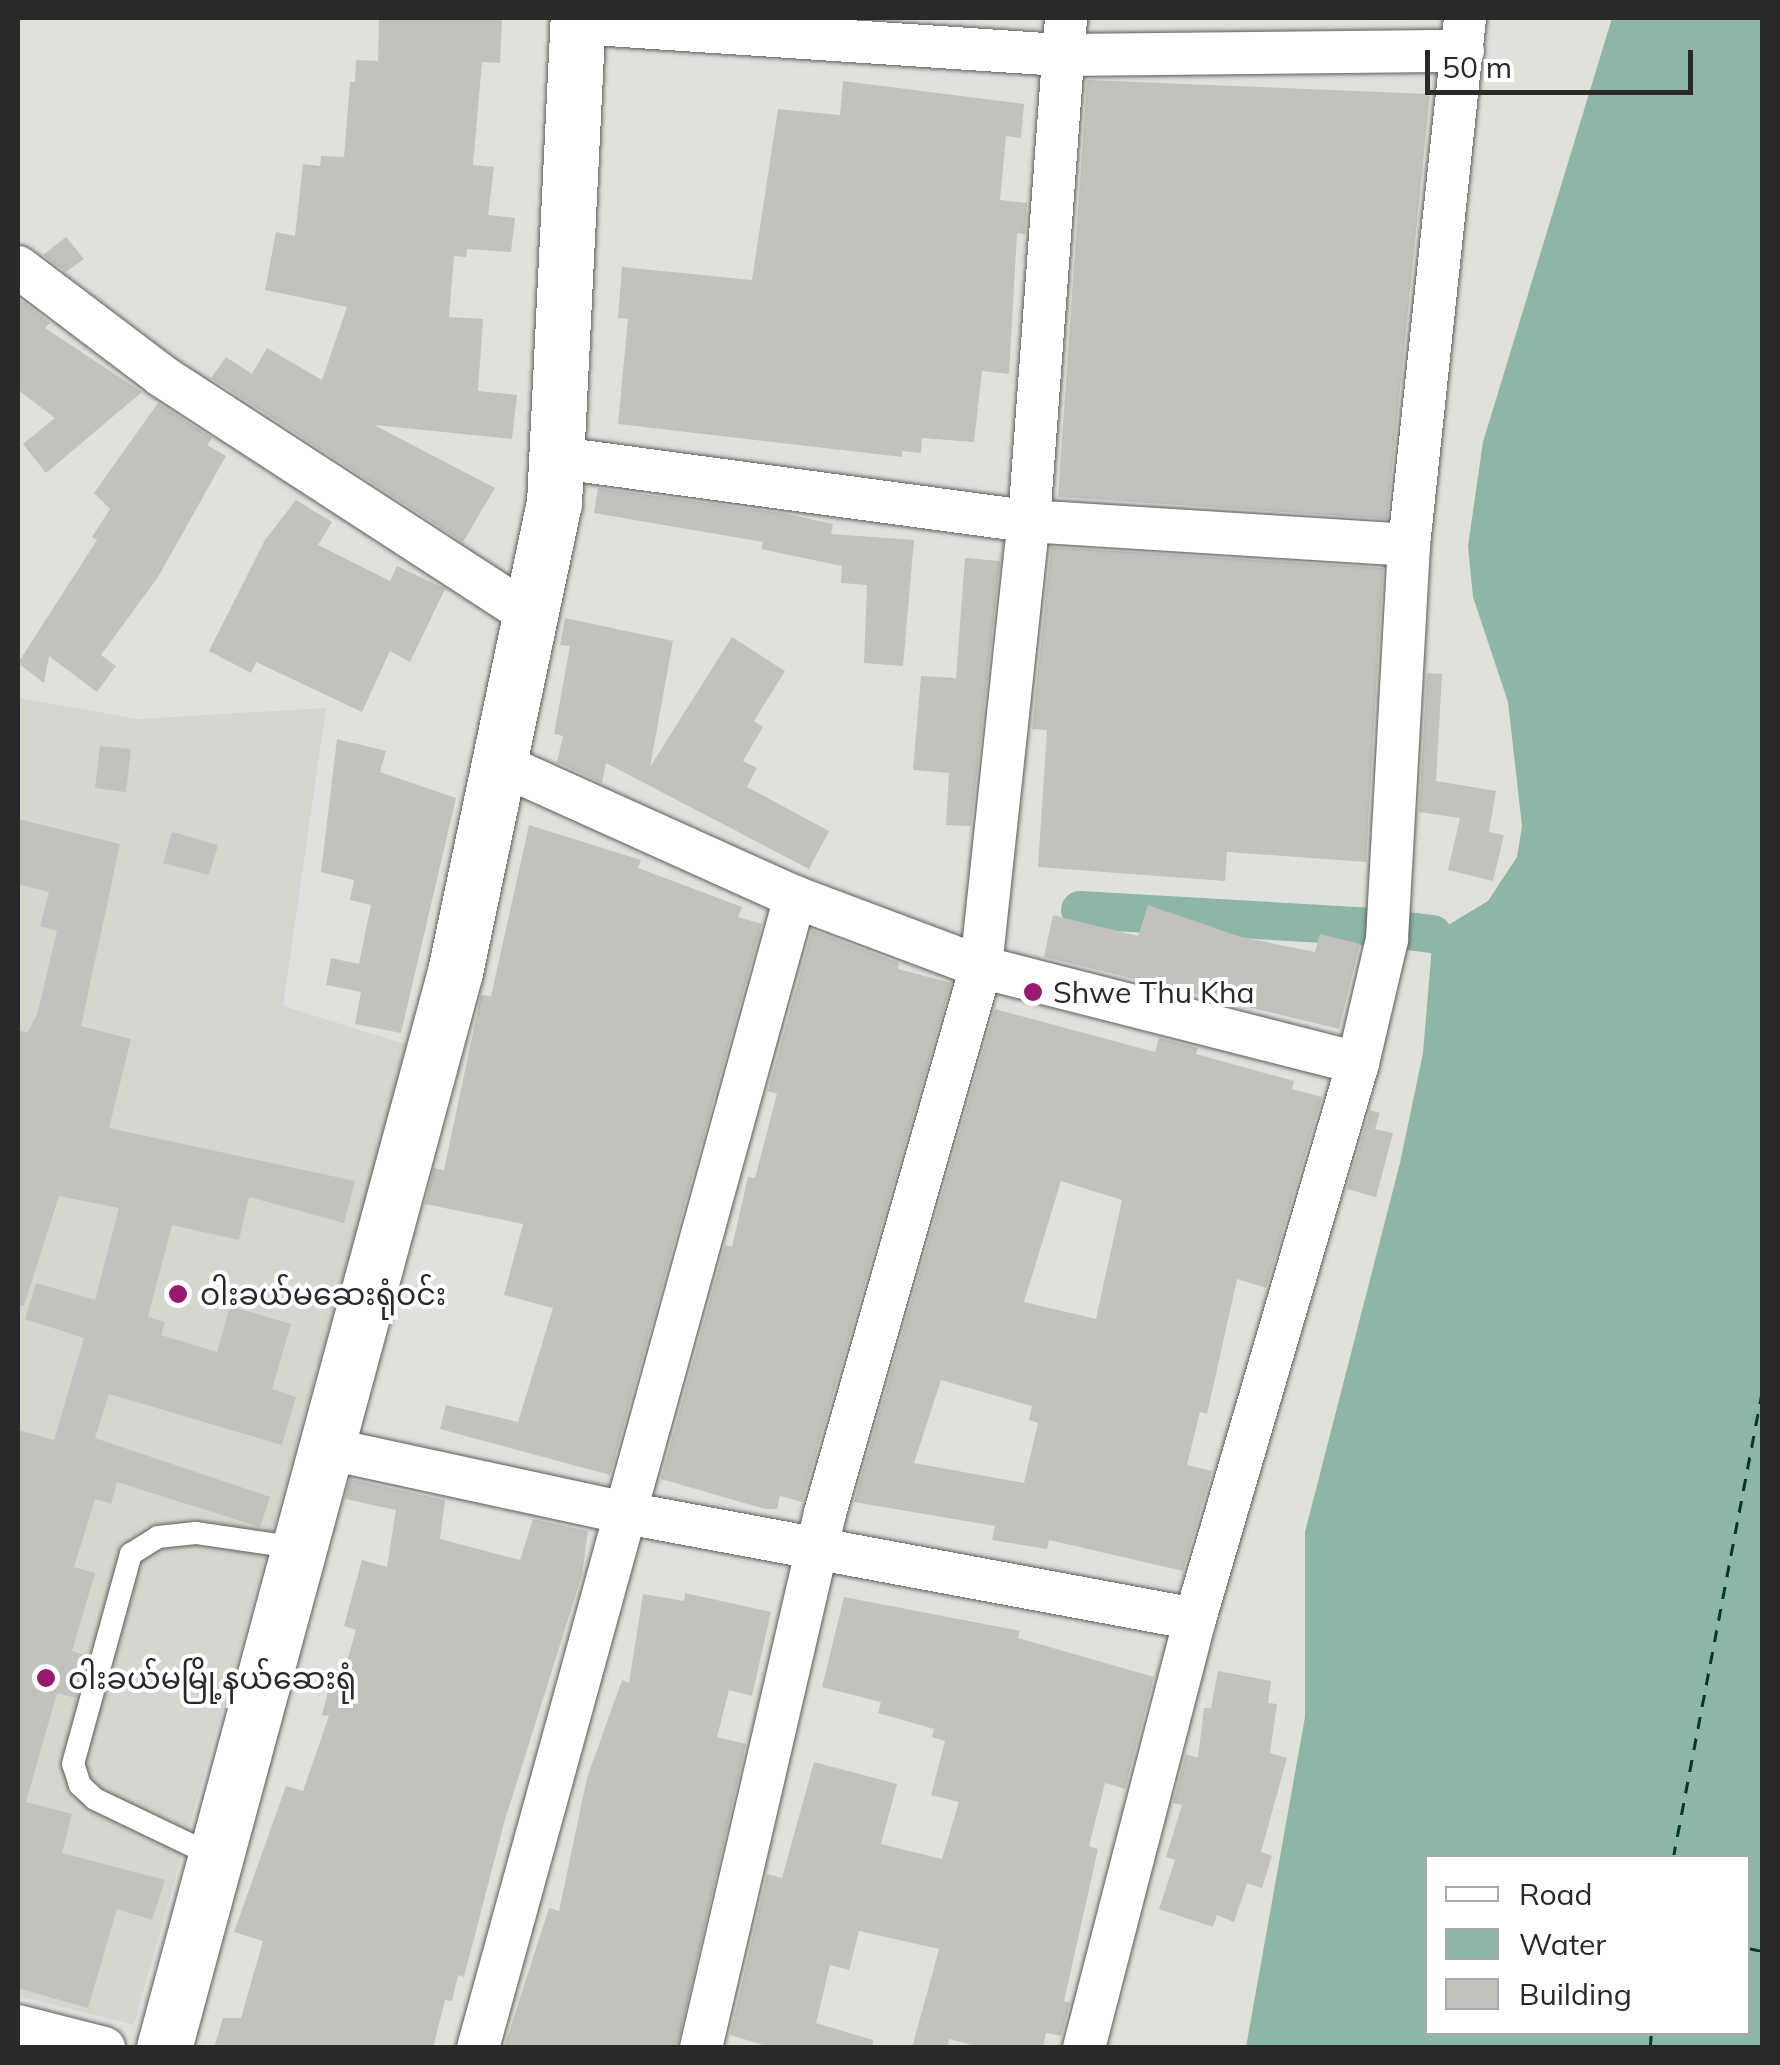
<!DOCTYPE html>
<html>
<head>
<meta charset="utf-8">
<style>
	body { margin:0 }
	#map { position:relative; width:1780px; height:2065px; overflow:hidden; background:#e0e1dd; font-family:Mulish,"Noto Sans Myanmar",sans-serif }
	div>[style] { position:absolute }
	.built>* { inset:0; background:#d4d7cd }
	.water>* { inset:0; background:#8eb6a7 }
	.canal>* { height:38px; margin:-19px; padding:0 19px; transform-origin:19px; border-radius:19px; background:#8eb6a7 }
	.ferry>* { height:2.5px; margin-top:-1.25px; transform-origin:0; background:repeating-linear-gradient(90deg,#00382a 0 12px,transparent 0 22px) }
	.building>* { inset:0; background:#c2c1bd }
	.roads { filter:drop-shadow(0 0 2px #5d5e5a) drop-shadow(0 0 2px #5d5e5a) }
	.lane>* { height:22px; margin:-11px; padding:0 11px; transform-origin:11px; border-radius:11px; background:#fff }
	.street>* { height:42px; margin:-21px; padding:0 21px; transform-origin:21px; border-radius:21px; background:#fff }
	.secondary>* { height:55px; margin:-27.5px; padding:0 27.5px; transform-origin:27.5px; border-radius:27.5px; background:#fff }
	.dots>* { width:28px; height:28px; translate:-50% -50%; box-sizing:border-box; border:5px solid #fff; border-radius:50% }
	span { translate:-50% -50%; white-space:nowrap; text-align:center; line-height:1.15; -webkit-text-stroke:8px #fff; paint-order:stroke }
	.poi-label { font-size:30px; color:#292928 }
	.left { translate:0 -50%; text-align:left }
	.frame { position:absolute; inset:0; border:20px solid #292928; pointer-events:none }
	.legend { position:absolute; left:1425px; top:1855px; width:325px; height:180px; box-sizing:border-box; background:#fff; border:2px solid #a9a9a9; margin:0; padding:12px 18px; list-style:none; font-size:30px; color:#292928 }
	.legend li { display:flex; align-items:center; gap:20px; height:50px }
	.legend b { width:50px; border:2px solid #a9a9a9 }
	.scale { position:absolute; left:1425px; top:50px; width:268px; height:45px; box-sizing:border-box; border:5px solid #292928; border-top:0; padding-left:12px; font-size:30px; line-height:35px; white-space:nowrap; color:#292928; -webkit-text-stroke:8px #fff; paint-order:stroke }
</style>
</head>
<body>
<div id="map">
	<div class="built">
		<i style="clip-path:polygon(18px 698px,138px 719px,326px 708px,283px 1006px,408px 1045px,134px 2025px,18px 1996px)"></i>
	</div>
	<div class="water">
		<i style="clip-path:polygon(evenodd,1612px 18px,1762px 18px,1762px 2047px,1246px 2047px,1305px 1717px,1305px 1532px,1400px 1163px,1423px 1053px,1433px 934px,1488px 901px,1517px 857px,1522px 826px,1508px 702px,1473px 597px,1468px 546px,1483px 442px,1612px 18px,1428px 1858px,1748px 1858px,1748px 2032px,1428px 2032px,1428px 1858px)"></i>
	</div>
	<div class="canal">
		<i style="left:1080px;top:910px;width:293px;rotate:3.3deg"></i>
		<i style="left:1399px;top:930px;width:34px;rotate:7deg"></i>
	</div>
	<div class="ferry">
		<i style="left:1673px;top:1858px;width:473px;rotate:-79.2deg"></i>
		<i style="left:1748px;top:1948px;width:14px;rotate:12deg"></i>
		<i style="left:1650px;top:2048px;width:16px;rotate:-86deg"></i>
	</div>
	<div class="building">
		<i style="clip-path:polygon(379px 18px,502px 18px,500px 63px,482px 62px,473px 165px,494px 167px,488px 215px,515px 218px,511px 252px,467px 249px,466px 257px,454px 256px,449px 317px,483px 319px,478px 391px,517px 395px,512px 439px,374px 425px,495px 488px,463px 542px,211px 378px,226px 357px,252px 374px,267px 348px,322px 380px,347px 307px,265px 290px,276px 232px,295px 236px,303px 164px,320px 166px,321px 156px,344px 157px,350px 82px,355px 82px,356px 60px,378px 61px)"></i>
		<i style="clip-path:polygon(1087px 80px,1430px 94px,1387px 519px,1058px 497px)"></i>
		<i style="clip-path:polygon(843px 81px,1024px 104px,1021px 138px,1006px 136px,1000px 200px,1027px 203px,1025px 234px,1017px 233px,1009px 374px,982px 371px,974px 442px,922px 438px,921px 453px,902px 451px,902px 457px,618px 424px,628px 319px,618px 318px,622px 267px,752px 280px,778px 109px,840px 115px)"></i>
		<i style="clip-path:polygon(66px 237px,84px 259px,66px 272px,43px 255px)"></i>
		<i style="clip-path:polygon(18px 298px,50px 323px,45px 328px,142px 392px,46px 473px,23px 444px,55px 418px,18px 390px)"></i>
		<i style="clip-path:polygon(158px 403px,212px 438px,207px 445px,226px 456px,158px 577px,101px 655px,116px 666px,97px 692px,49px 656px,44px 683px,18px 663px,97px 540px,92px 537px,110px 509px,94px 493px)"></i>
		<i style="clip-path:polygon(598px 488px,782px 513px,833px 524px,831px 534px,914px 540px,903px 666px,864px 663px,867px 585px,841px 583px,842px 566px,761px 549px,763px 542px,594px 513px)"></i>
		<i style="clip-path:polygon(296px 500px,332px 522px,318px 545px,390px 581px,397px 566px,445px 589px,410px 662px,390px 651px,362px 712px,256px 662px,251px 673px,209px 651px,265px 540px)"></i>
		<i style="clip-path:polygon(1051px 547px,1383px 568px,1366px 862px,1227px 852px,1225px 881px,1038px 867px,1047px 730px,1032px 729px)"></i>
		<i style="clip-path:polygon(965px 558px,1000px 561px,971px 826px,946px 825px,949px 773px,913px 770px,921px 676px,956px 678px)"></i>
		<i style="clip-path:polygon(565px 618px,673px 641px,650px 767px,732px 637px,785px 671px,754px 721px,763px 727px,743px 761px,757px 768px,747px 787px,829px 831px,809px 869px,606px 763px,602px 783px,557px 762px,563px 736px,554px 734px,570px 646px,560px 645px)"></i>
		<i style="clip-path:polygon(1427px 673px,1442px 674px,1436px 781px,1496px 791px,1489px 832px,1504px 835px,1493px 881px,1448px 870px,1460px 818px,1419px 812px)"></i>
		<i style="clip-path:polygon(337px 739px,386px 751px,380px 772px,456px 798px,401px 1033px,355px 1024px,361px 992px,326px 985px,331px 958px,359px 964px,371px 905px,350px 900px,354px 880px,321px 872px)"></i>
		<i style="clip-path:polygon(100px 746px,131px 749px,126px 792px,95px 788px)"></i>
		<i style="clip-path:polygon(18px 819px,120px 844px,81px 1026px,131px 1039px,109px 1128px,355px 1181px,344px 1223px,249px 1197px,239px 1240px,172px 1225px,148px 1317px,165px 1322px,161px 1335px,217px 1352px,230px 1306px,291px 1324px,272px 1389px,296px 1397px,282px 1445px,109px 1394px,95px 1438px,270px 1497px,260px 1527px,117px 1482px,111px 1504px,95px 1499px,74px 1567px,95px 1573px,72px 1651px,87px 1656px,76px 1698px,57px 1693px,26px 1802px,72px 1814px,62px 1853px,165px 1880px,152px 1920px,117px 1909px,88px 2008px,18px 1988px,18px 1430px,54px 1440px,84px 1338px,25px 1319px,36px 1283px,95px 1300px,119px 1208px,59px 1196px,24px 1306px,18px 1305px,18px 1030px,27px 1033px,37px 1015px,57px 931px,40px 926px,49px 892px,18px 884px)"></i>
		<i style="clip-path:polygon(529px 825px,641px 860px,638px 868px,742px 907px,738px 917px,762px 924px,610px 1475px,440px 1429px,446px 1405px,518px 1422px,553px 1308px,504px 1295px,523px 1224px,425px 1204px,434px 1168px,444px 1170px,481px 995px,491px 996px)"></i>
		<i style="clip-path:polygon(172px 832px,218px 845px,209px 875px,163px 863px)"></i>
		<i style="clip-path:polygon(1148px 905px,1241px 937px,1315px 952px,1320px 934px,1360px 944px,1339px 1029px,1044px 957px,1053px 915px,1138px 936px)"></i>
		<i style="clip-path:polygon(812px 930px,899px 963px,898px 969px,951px 983px,802px 1502px,780px 1496px,777px 1509px,765px 1509px,661px 1479px,725px 1245px,732px 1247px,748px 1177px,755px 1178px,777px 1094px,768px 1091px)"></i>
		<i style="clip-path:polygon(evenodd,995px 1009px,1155px 1052px,1159px 1038px,1198px 1048px,1196px 1054px,1294px 1081px,1292px 1089px,1322px 1097px,1266px 1288px,1237px 1279px,1207px 1414px,1200px 1412px,1187px 1465px,1212px 1471px,1183px 1571px,1049px 1540px,1047px 1549px,992px 1540px,995px 1526px,854px 1502px,995px 1009px,1061px 1181px,1122px 1200px,1096px 1319px,1024px 1302px,1061px 1181px,995px 1009px,941px 1380px,1032px 1406px,1029px 1420px,1038px 1423px,1024px 1483px,914px 1463px,941px 1380px)"></i>
		<i style="clip-path:polygon(1370px 1110px,1380px 1113px,1375px 1129px,1393px 1133px,1376px 1197px,1347px 1189px)"></i>
		<i style="clip-path:polygon(350px 1479px,445px 1500px,440px 1539px,520px 1560px,533px 1519px,588px 1531px,582px 1575px,504px 1823px,464px 1977px,458px 1975px,452px 2001px,445px 2000px,433px 2048px,214px 2048px,223px 2018px,241px 2018px,263px 1941px,234px 1932px,286px 1786px,303px 1791px,329px 1716px,322px 1715px,331px 1680px,341px 1682px,356px 1630px,344px 1626px,362px 1560px,387px 1567px,396px 1510px,345px 1499px)"></i>
		<i style="clip-path:polygon(685px 1593px,771px 1612px,752px 1696px,729px 1690px,717px 1737px,746px 1744px,677px 2048px,504px 2048px,549px 1908px,559px 1911px,587px 1778px,622px 1680px,629px 1683px,643px 1594px,684px 1601px)"></i>
		<i style="clip-path:polygon(844px 1597px,1020px 1631px,1018px 1638px,1154px 1677px,1125px 1789px,1105px 1783px,1089px 1846px,1098px 1849px,1064px 2001px,1070px 2003px,1061px 2036px,1046px 2033px,1043px 2048px,983px 2048px,949px 2039px,947px 2048px,912px 2048px,939px 1949px,859px 1931px,849px 1970px,830px 1965px,816px 2023px,873px 2040px,872px 2048px,773px 2048px,730px 2035px,767px 1874px,782px 1878px,814px 1762px,897px 1784px,881px 1844px,942px 1859px,959px 1802px,931px 1795px,945px 1741px,932px 1737px,934px 1729px,878px 1713px,881px 1702px,822px 1687px)"></i>
		<i style="clip-path:polygon(1218px 1671px,1271px 1681px,1268px 1703px,1277px 1704px,1270px 1753px,1287px 1758px,1261px 1852px,1272px 1856px,1262px 1888px,1247px 1883px,1234px 1922px,1217px 1915px,1213px 1927px,1159px 1909px,1175px 1860px,1166px 1857px,1182px 1805px,1173px 1803px,1186px 1754px,1198px 1758px,1204px 1708px,1211px 1708px)"></i>
	</div>
	<div class="roads">
		<div class="lane">
			<i style="left:216px;top:1857px;width:134px;rotate:-154.4deg"></i>
			<i style="left:95px;top:1799px;width:21px;rotate:-137deg"></i>
			<i style="left:80px;top:1785px;width:22px;rotate:-108deg"></i>
			<i style="left:73px;top:1764px;width:218px;rotate:-74.6deg"></i>
			<i style="left:131px;top:1554px;width:32px;rotate:-32deg"></i>
			<i style="left:158px;top:1537px;width:38px;rotate:-6deg"></i>
			<i style="left:196px;top:1533px;width:104px;rotate:8.3deg"></i>
		</div>
		<div class="street">
			<i style="left:578px;top:23px;width:486px;rotate:3.8deg"></i>
			<i style="left:1063px;top:55px;width:400px;rotate:-0.6deg"></i>
			<i style="left:18px;top:267px;width:181px;rotate:37.1deg"></i>
			<i style="left:162px;top:376px;width:437px;rotate:33deg"></i>
			<i style="left:560px;top:458px;width:473px;rotate:7.7deg"></i>
			<i style="left:1029px;top:521px;width:381px;rotate:3.6deg"></i>
			<i style="left:500px;top:764px;width:324px;rotate:24.3deg"></i>
			<i style="left:795px;top:897px;width:199px;rotate:20.6deg"></i>
			<i style="left:981px;top:967px;width:389px;rotate:14.3deg"></i>
			<i style="left:325px;top:1448px;width:303px;rotate:12.2deg"></i>
			<i style="left:621px;top:1512px;width:584px;rotate:10.56deg"></i>
			<i style="left:18px;top:2026px;width:89px;rotate:14.3deg"></i>
			<i style="left:478px;top:2048px;width:1194px;rotate:-74.6deg"></i>
			<i style="left:701px;top:2048px;width:549px;rotate:-76.95deg"></i>
			<i style="left:825px;top:1513px;width:568px;rotate:-74.05deg"></i>
			<i style="left:981px;top:967px;width:449px;rotate:-83.9deg"></i>
			<i style="left:1029px;top:521px;width:504px;rotate:-85.79deg"></i>
			<i style="left:1084px;top:2048px;width:443px;rotate:-75.5deg"></i>
			<i style="left:1195px;top:1619px;width:579px;rotate:-73.66deg"></i>
			<i style="left:1358px;top:1063px;width:127px;rotate:-76.8deg"></i>
			<i style="left:1387px;top:939px;width:395px;rotate:-86.8deg"></i>
			<i style="left:1409px;top:545px;width:530px;rotate:-83.93deg"></i>
		</div>
		<div class="secondary">
			<i style="left:164px;top:2048px;width:1115px;rotate:-74.87deg"></i>
			<i style="left:455px;top:972px;width:479px;rotate:-78.1deg"></i>
			<i style="left:554px;top:503px;width:486px;rotate:-87.2deg"></i>
		</div>
	</div>
	<div class="dots">
		<i style="left:1033px;top:992px;background:#99196f"></i>
		<i style="left:178px;top:1294px;background:#99196f"></i>
		<i style="left:46px;top:1678px;background:#99196f"></i>
	</div>
	<div class="poi-label">
		<span class="left" style="left:1053px;top:992px">Shwe Thu Kha</span>
		<span class="left" style="left:200px;top:1294px">ဝါးခယ်မဆေးရုံဝင်း</span>
		<span class="left" style="left:68px;top:1678px">ဝါးခယ်မမြို့နယ်ဆေးရုံ</span>
	</div>
	<div class="frame"></div>
	<ul class="legend">
	<li><b style="height:12px;background:#fff"></b>Road</li>
	<li><b style="height:28px;background:#8eb6a7"></b>Water</li>
	<li><b style="height:28px;background:#c2c1bd"></b>Building</li>
	</ul>
	<div class="scale">50 m</div>
</div>
</body>
</html>
